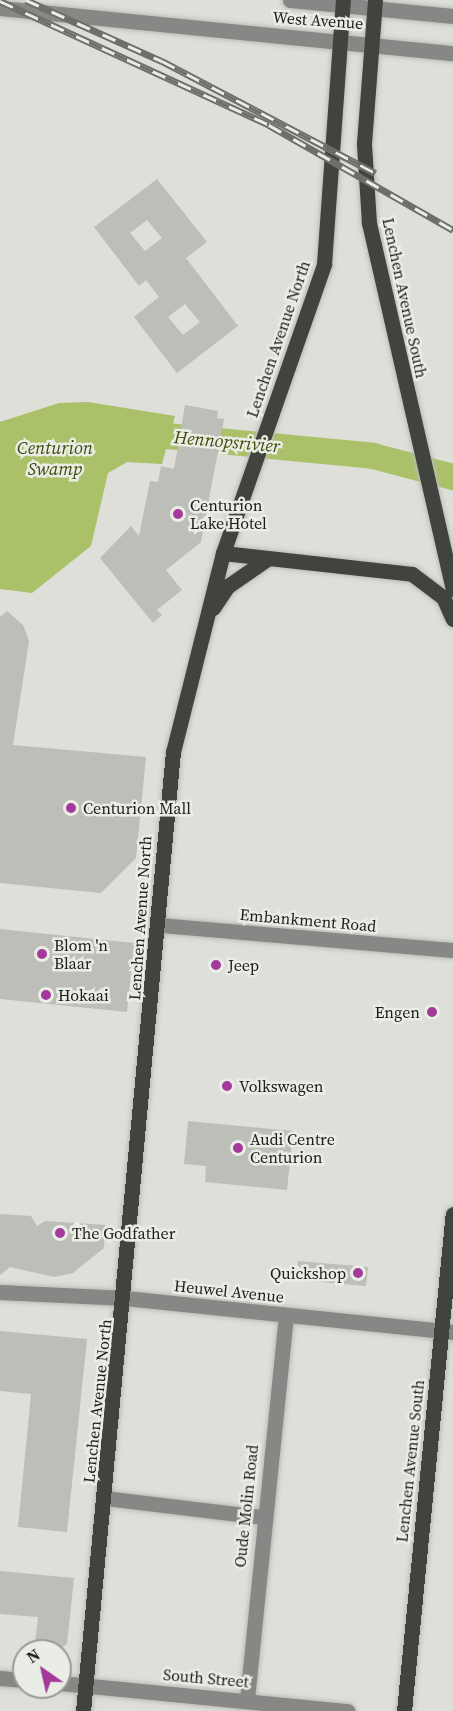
<!DOCTYPE html>
<html>
<head>
<meta charset="utf-8">
<style>
	body { margin:0 }
	#map { position:relative; width:453px; height:1711px; overflow:hidden; background:#dddfd8; font-family:"Source Serif 4",serif }
	div>[style] { position:absolute }
	.water>* { inset:0; background:#aac169 }
	.river>* { height:26px; margin:-13px; padding:0 13px; transform-origin:13px; border-radius:13px; background:#aac169 }
	.building>* { inset:0; background:#bcbeb7 }
	.roads { filter:drop-shadow(0 0 2px #babcb6) drop-shadow(0 0 2px #babcb6) }
	.minor>* { height:15px; margin:-7.5px; padding:0 7.5px; transform-origin:7.5px; border-radius:7.5px; background:#878885 }
	.major>* { height:15px; margin:-7.5px; padding:0 7.5px; transform-origin:7.5px; border-radius:7.5px; background:#41433e }
	.rail>* { height:7px; margin-top:-3.5px; transform-origin:0; background:repeating-linear-gradient(90deg,#eaede6 0 14px,#6e6f6b 0 28px); box-sizing:border-box; border-block:2px solid #6e6f6b }
	.dots>* { width:16px; height:16px; translate:-50% -50%; box-sizing:border-box; border:3px solid #eaede6; border-radius:50% }
	span { translate:-50% -50%; white-space:nowrap; text-align:center; line-height:1.15; -webkit-text-stroke:5px #eaede6; paint-order:stroke }
	.street-label { font-size:16px; color:#1c1d1a }
	.poi-label { font-size:16px; color:#1c1d1a }
	.left { translate:0 -50%; text-align:left }
	.right { translate:-100% -50%; text-align:right }
	.water-label { font-size:18px; color:#3e4b07; font-style:italic }
	.north { position:absolute; left:12px; top:1639px; width:60px; height:60px; box-sizing:border-box; background:#eaede6; border:2px solid #989a94; border-radius:50%; rotate:326deg; font-size:16px; font-weight:700; line-height:24px; text-align:center; color:#1c1d1a }
	.north::after { content:''; display:block; margin:auto; width:21px; height:27px; background:#a3399b; clip-path:polygon(50% 0,100% 100%,50% 72%,0 100%) }
</style>
</head>
<body>
<div id="map">
	<div class="water">
		<i style="clip-path:polygon(88px 402px,175px 416px,162px 464px,127px 462px,108px 473px,91px 546px,32px 593px,0 589px,0 422px,59px 403px)"></i>
	</div>
	<div class="river">
		<i style="left:136px;top:433px;width:238px;rotate:5.5deg"></i>
		<i style="left:373px;top:456px;width:83px;rotate:14.7deg"></i>
	</div>
	<div class="building">
		<i style="clip-path:polygon(evenodd,157px 179px,207px 242px,186px 258px,238px 326px,177px 373px,134px 317px,159px 297px,146px 280px,139px 286px,94px 227px,157px 179px,147px 220px,162px 238px,145px 251px,130px 233px,147px 220px,157px 179px,185px 304px,200px 322px,183px 335px,168px 317px,185px 304px)"></i>
		<i style="clip-path:polygon(185px 405px,218px 411px,217px 418px,224px 419px,201px 542px,166px 570px,182px 590px,157px 610px,162px 615px,153px 623px,100px 558px,131px 526px,139px 536px,150px 481px,158px 482px,161px 466px,174px 469px)"></i>
		<i style="clip-path:polygon(7px 611px,23px 625px,29px 641px,13px 745px,146px 757px,136px 858px,101px 893px,0 883px,0 617px)"></i>
		<i style="clip-path:polygon(0 929px,134px 943px,127px 1012px,0 999px)"></i>
		<i style="clip-path:polygon(188px 1121px,293px 1131px,287px 1190px,205px 1182px,206px 1166px,184px 1164px)"></i>
		<i style="clip-path:polygon(0 1214px,31px 1216px,37px 1226px,45px 1221px,105px 1225px,104px 1248px,73px 1273px,54px 1277px,10px 1267px,0 1275px)"></i>
		<i style="clip-path:polygon(298px 1261px,368px 1267px,366px 1286px,296px 1280px)"></i>
		<i style="clip-path:polygon(0 1331px,87px 1339px,67px 1532px,18px 1527px,31px 1394px,0 1391px)"></i>
		<i style="clip-path:polygon(0 1571px,74px 1578px,67px 1644px,56px 1651px,34px 1650px,38px 1617px,0 1614px)"></i>
	</div>
	<div class="roads">
		<div class="minor">
			<i style="left:290px;top:0;width:164px;rotate:5.6deg"></i>
			<i style="left:0;top:8px;width:455px;rotate:5.7deg"></i>
			<i style="left:160px;top:925px;width:294px;rotate:4.9deg"></i>
			<i style="left:0;top:1292px;width:125px;rotate:2.7deg"></i>
			<i style="left:125px;top:1298px;width:330px;rotate:5.9deg"></i>
			<i style="left:105px;top:1498px;width:158px;rotate:6.9deg"></i>
			<i style="left:0;top:1678px;width:24px;rotate:5deg"></i>
			<i style="left:60px;top:1683px;width:289px;rotate:5.6deg"></i>
			<i style="left:247px;top:1699px;width:385px;rotate:-84.2deg"></i>
		</div>
		<div class="major">
			<i style="left:375px;top:0;width:144px;rotate:94.4deg"></i>
			<i style="left:364px;top:144px;width:79px;rotate:86.4deg"></i>
			<i style="left:369px;top:223px;width:376px;rotate:77.1deg"></i>
			<i style="left:223px;top:553px;width:190px;rotate:6.3deg"></i>
			<i style="left:412px;top:574px;width:39px;rotate:37deg"></i>
			<i style="left:443px;top:597px;width:24px;rotate:66deg"></i>
			<i style="left:213px;top:608px;width:27px;rotate:-56deg"></i>
			<i style="left:228px;top:586px;width:47px;rotate:-34.7deg"></i>
			<i style="left:83px;top:1711px;width:963px;rotate:-84.64deg"></i>
			<i style="left:173px;top:752px;width:205px;rotate:-75.9deg"></i>
			<i style="left:223px;top:553px;width:306px;rotate:-70.7deg"></i>
			<i style="left:324px;top:264px;width:265px;rotate:-85.9deg"></i>
			<i style="left:404px;top:1711px;width:499px;rotate:-84.4deg"></i>
		</div>
	</div>
	<div class="rail">
		<i style="left:26px;top:0;width:149px;rotate:24.2deg"></i>
		<i style="left:162px;top:61px;width:241px;rotate:27.7deg"></i>
		<i style="left:0;top:1px;width:296px;rotate:24.7deg"></i>
		<i style="left:269px;top:125px;width:212px;rotate:29.7deg"></i>
	</div>
	<div class="dots">
		<i style="left:178px;top:514px;background:#a3399b"></i>
		<i style="left:71px;top:808px;background:#a3399b"></i>
		<i style="left:42px;top:954px;background:#a3399b"></i>
		<i style="left:216px;top:965px;background:#a3399b"></i>
		<i style="left:46px;top:995px;background:#a3399b"></i>
		<i style="left:432px;top:1012px;background:#a3399b"></i>
		<i style="left:227px;top:1086px;background:#a3399b"></i>
		<i style="left:238px;top:1148px;background:#a3399b"></i>
		<i style="left:60px;top:1233px;background:#a3399b"></i>
		<i style="left:358px;top:1273px;background:#a3399b"></i>
	</div>
	<div class="street-label">
		<span style="left:318px;top:20px;rotate:4deg">West Avenue</span>
		<span style="left:405px;top:298px;rotate:78deg">Lenchen Avenue South</span>
		<span style="left:278px;top:339px;rotate:-71deg">Lenchen Avenue North</span>
		<span style="left:140px;top:918px;rotate:-86deg">Lenchen Avenue North</span>
		<span style="left:308px;top:920px;rotate:5deg">Embankment Road</span>
		<span style="left:229px;top:1291px;rotate:6deg">Heuwel Avenue</span>
		<span style="left:97px;top:1401px;rotate:-84deg">Lenchen Avenue North</span>
		<span style="left:410px;top:1461px;rotate:-84deg">Lenchen Avenue South</span>
		<span style="left:246px;top:1506px;rotate:-84deg">Oude Molin Road</span>
		<span style="left:206px;top:1678px;rotate:5deg">South Street</span>
	</div>
	<div class="poi-label">
		<span class="left" style="left:190px;top:514px">Centurion<br>Lake Hotel</span>
		<span class="left" style="left:83px;top:808px">Centurion Mall</span>
		<span class="left" style="left:54px;top:954px">Blom 'n<br>Blaar</span>
		<span class="left" style="left:228px;top:965px">Jeep</span>
		<span class="left" style="left:58px;top:995px">Hokaai</span>
		<span class="right" style="left:420px;top:1012px">Engen</span>
		<span class="left" style="left:239px;top:1086px">Volkswagen</span>
		<span class="left" style="left:250px;top:1148px">Audi Centre<br>Centurion</span>
		<span class="left" style="left:72px;top:1233px">The Godfather</span>
		<span class="right" style="left:346px;top:1273px">Quickshop</span>
	</div>
	<div class="water-label">
		<span style="left:227px;top:442px;rotate:5deg">Hennopsrivier</span>
		<span style="left:55px;top:459px">Centurion<br>Swamp</span>
	</div>
	<div class="north">N</div>
</div>
</body>
</html>
